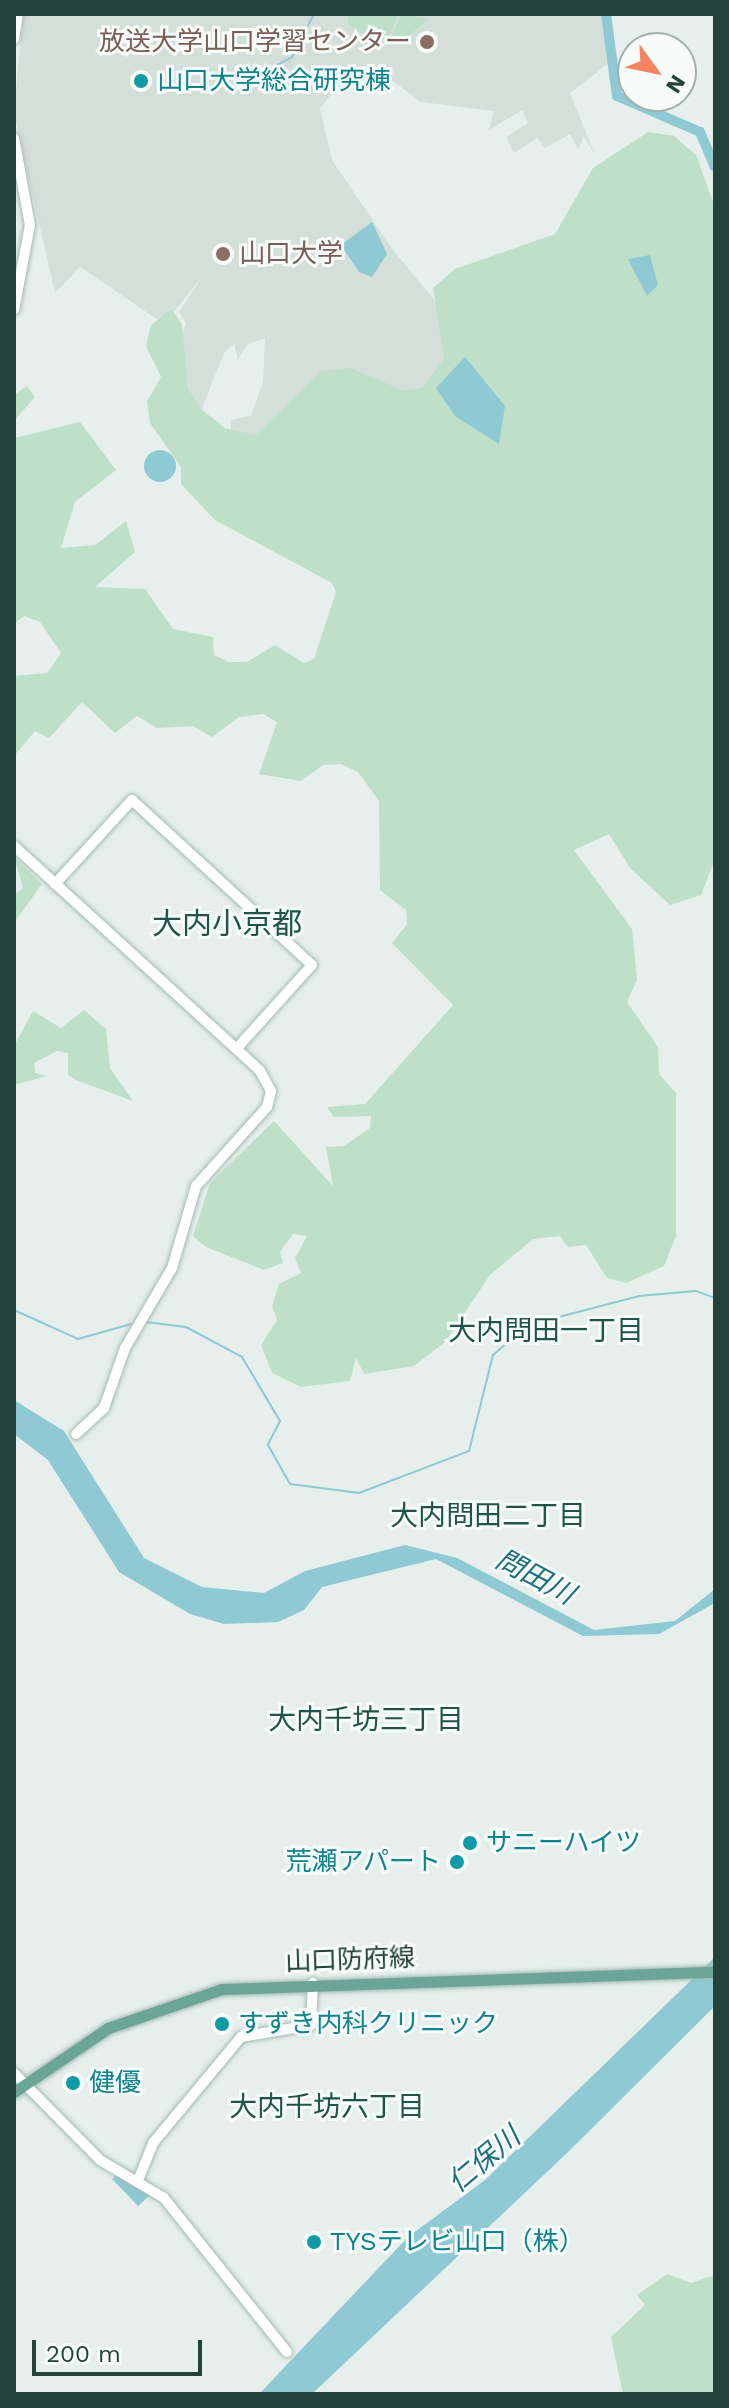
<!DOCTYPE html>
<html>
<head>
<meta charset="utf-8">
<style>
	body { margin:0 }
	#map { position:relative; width:729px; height:2408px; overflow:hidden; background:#e6efeb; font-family:"Work Sans","Noto Sans JP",sans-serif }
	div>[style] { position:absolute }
	.built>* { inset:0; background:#d4dfda }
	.green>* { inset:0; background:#bfe0c8 }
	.water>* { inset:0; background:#8ec9d4 }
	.round { border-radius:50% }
	.stream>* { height:2px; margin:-1px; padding:0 1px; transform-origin:1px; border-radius:1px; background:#8ec9d4 }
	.river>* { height:10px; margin:-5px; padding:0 5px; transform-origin:5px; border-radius:5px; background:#8ec9d4 }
	.roads { filter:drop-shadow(0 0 2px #a4bbb3) drop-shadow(0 0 2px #a4bbb3) }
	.secondary>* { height:10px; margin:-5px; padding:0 5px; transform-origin:5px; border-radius:5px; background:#fff }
	.primary>* { height:11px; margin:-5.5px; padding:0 5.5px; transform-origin:5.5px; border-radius:5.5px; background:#6aa596 }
	.dots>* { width:22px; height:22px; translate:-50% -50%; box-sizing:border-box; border:4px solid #f7fbf9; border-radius:50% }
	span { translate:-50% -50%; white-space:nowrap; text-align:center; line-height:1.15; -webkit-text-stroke:6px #f7fbf9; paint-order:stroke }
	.education-label { font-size:26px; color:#785e54 }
	.right { translate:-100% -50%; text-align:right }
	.left { translate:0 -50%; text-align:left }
	.culture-label { font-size:26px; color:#0d838f }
	.street-label { font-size:26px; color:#24423a }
	.neighbourhood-label { font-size:28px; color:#1f5548 }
	.water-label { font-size:28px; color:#1c6f80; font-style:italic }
	.quarter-label { font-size:30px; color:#1f5548 }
	.frame { position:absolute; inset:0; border:16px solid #24423a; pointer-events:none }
	.north { position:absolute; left:617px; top:32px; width:80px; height:80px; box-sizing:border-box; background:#f7fbf9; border:2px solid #a3b1ad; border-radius:50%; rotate:123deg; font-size:22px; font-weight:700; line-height:32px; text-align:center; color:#24423a }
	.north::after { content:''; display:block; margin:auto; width:28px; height:36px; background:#f4845f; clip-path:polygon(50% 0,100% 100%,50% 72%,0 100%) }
	.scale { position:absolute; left:32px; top:2340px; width:170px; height:36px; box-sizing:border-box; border:4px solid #24423a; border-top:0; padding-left:10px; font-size:24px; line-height:28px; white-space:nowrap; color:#24423a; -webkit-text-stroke:6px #f7fbf9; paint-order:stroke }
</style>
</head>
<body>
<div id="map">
	<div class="built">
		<i style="clip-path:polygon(23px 14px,604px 14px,609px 63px,570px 93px,595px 155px,584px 136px,578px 150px,570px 134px,545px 148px,537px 138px,514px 153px,506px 137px,528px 123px,522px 110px,489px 130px,494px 111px,421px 102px,377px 69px,336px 88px,320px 109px,332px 160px,392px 249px,497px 375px,323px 447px,232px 436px,230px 420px,251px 416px,263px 382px,265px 338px,248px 344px,238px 359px,234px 344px,224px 353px,194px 428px,174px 358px,186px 323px,179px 312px,201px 278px,164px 324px,80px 267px,55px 293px,14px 113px)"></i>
	</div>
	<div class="green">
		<i style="clip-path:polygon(349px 14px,397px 14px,397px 16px,388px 38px,371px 40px,347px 23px)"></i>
		<i style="clip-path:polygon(401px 14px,429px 19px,400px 43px,392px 36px)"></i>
		<i style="clip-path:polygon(648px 132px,674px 136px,696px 155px,715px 207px,715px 859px,701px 895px,670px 905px,630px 868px,609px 834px,574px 850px,632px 929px,637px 980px,627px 1002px,658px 1047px,659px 1074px,676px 1093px,676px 1236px,664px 1266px,626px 1283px,607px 1278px,586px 1245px,568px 1247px,560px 1236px,533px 1239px,490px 1275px,445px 1342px,414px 1366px,364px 1374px,356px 1358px,350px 1381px,301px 1387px,272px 1373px,261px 1345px,277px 1320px,272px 1306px,279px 1284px,301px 1273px,295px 1258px,307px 1236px,293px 1234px,280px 1252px,283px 1263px,264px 1270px,206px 1247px,193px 1236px,210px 1183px,274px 1121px,333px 1186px,326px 1147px,344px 1146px,370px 1128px,371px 1116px,334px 1117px,327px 1107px,365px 1104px,453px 1005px,392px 943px,407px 924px,406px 910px,380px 890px,379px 801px,358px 772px,341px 764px,323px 765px,301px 781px,259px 774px,277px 722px,263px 714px,239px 717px,212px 737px,193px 726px,157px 728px,137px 716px,115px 733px,82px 702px,49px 738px,35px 731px,14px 756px,14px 676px,47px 673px,61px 653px,40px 622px,24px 616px,14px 624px,14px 438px,80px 422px,116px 470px,75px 502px,61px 548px,95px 545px,126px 521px,135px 552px,95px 587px,145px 589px,173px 629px,213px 637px,214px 655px,228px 662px,247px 662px,275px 645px,304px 663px,314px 659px,336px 592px,332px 583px,215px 520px,181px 484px,181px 467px,150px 423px,147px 401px,161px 377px,146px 346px,151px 325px,171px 309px,182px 324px,188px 389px,201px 409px,225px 428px,256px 435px,321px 371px,350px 368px,405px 391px,423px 387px,444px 358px,433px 288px,455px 269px,555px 234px,593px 168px)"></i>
		<i style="clip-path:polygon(27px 386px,35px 397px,14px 421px,14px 395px)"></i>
		<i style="clip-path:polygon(14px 857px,42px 884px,14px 923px,14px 895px,23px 888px)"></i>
		<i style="clip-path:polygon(84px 1010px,106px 1029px,110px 1068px,133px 1101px,76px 1080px,68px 1075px,68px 1053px,57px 1051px,34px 1063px,35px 1073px,47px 1076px,14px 1085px,14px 1046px,33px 1011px,61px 1028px)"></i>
		<i style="clip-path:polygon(667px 2274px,691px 2283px,715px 2275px,715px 2394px,623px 2394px,611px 2337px,645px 2305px,637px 2295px)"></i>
	</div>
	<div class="water">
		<i style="clip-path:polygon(372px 222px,387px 254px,372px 277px,359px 272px,341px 245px)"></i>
		<i style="clip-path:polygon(650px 255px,658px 285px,647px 296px,628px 259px)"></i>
		<i style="clip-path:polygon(465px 357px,505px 406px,499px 444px,455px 416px,436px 388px)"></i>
		<i class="round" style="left:144px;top:450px;width:32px;height:32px"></i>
		<i style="clip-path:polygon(14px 1400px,64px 1431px,144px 1558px,202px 1587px,264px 1593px,305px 1571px,405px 1545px,457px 1558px,594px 1630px,675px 1621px,715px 1589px,715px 1603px,659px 1634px,583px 1636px,436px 1559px,322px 1587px,304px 1610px,278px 1622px,224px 1624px,190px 1614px,119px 1572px,48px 1460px,14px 1434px)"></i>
		<i style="clip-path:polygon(715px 1957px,715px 2006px,567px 2153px,312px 2394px,259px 2394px,408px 2237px,485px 2180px)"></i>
		<i style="clip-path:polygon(118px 2174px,150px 2195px,138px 2206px,112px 2179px)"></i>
	</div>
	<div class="stream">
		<i style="left:267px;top:70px;width:28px;rotate:-27deg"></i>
		<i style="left:292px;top:57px;width:48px;rotate:-62.9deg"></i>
		<i style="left:14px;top:1310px;width:70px;rotate:24.4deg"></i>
		<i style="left:78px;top:1339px;width:55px;rotate:-15.8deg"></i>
		<i style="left:146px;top:1322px;width:40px;rotate:7.1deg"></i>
		<i style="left:186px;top:1327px;width:64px;rotate:28.2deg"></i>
		<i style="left:242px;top:1357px;width:74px;rotate:59.3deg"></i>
		<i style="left:280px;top:1421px;width:27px;rotate:117deg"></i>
		<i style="left:268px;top:1445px;width:45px;rotate:60.6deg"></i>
		<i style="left:290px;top:1484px;width:70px;rotate:7.4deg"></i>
		<i style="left:359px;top:1493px;width:118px;rotate:-20.9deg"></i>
		<i style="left:469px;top:1451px;width:99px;rotate:-76deg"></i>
		<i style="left:493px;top:1355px;width:46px;rotate:-40.6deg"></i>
		<i style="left:528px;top:1325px;width:115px;rotate:-14.6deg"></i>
		<i style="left:639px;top:1296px;width:57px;rotate:-5deg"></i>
		<i style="left:696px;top:1291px;width:20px;rotate:20deg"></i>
	</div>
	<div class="river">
		<i style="left:606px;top:14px;width:83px;rotate:82.4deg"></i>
		<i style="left:617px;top:96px;width:90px;rotate:23.4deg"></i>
		<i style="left:700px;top:132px;width:38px;rotate:67deg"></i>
	</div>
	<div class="roads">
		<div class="secondary">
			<i style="left:14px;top:39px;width:25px;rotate:-81deg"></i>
			<i style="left:14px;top:138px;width:88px;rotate:79.6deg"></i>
			<i style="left:30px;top:225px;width:86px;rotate:100.7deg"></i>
			<i style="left:14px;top:846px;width:333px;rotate:42.4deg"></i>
			<i style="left:260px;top:1071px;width:23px;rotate:61deg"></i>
			<i style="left:271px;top:1091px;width:16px;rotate:104deg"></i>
			<i style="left:267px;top:1107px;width:106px;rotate:131.9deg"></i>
			<i style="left:196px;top:1186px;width:85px;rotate:106.3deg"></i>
			<i style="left:172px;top:1268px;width:93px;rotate:120.4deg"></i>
			<i style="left:125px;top:1348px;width:64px;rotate:109.3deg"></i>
			<i style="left:104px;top:1408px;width:38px;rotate:137deg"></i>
			<i style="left:55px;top:884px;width:114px;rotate:-47.5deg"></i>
			<i style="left:132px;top:800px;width:244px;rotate:42.5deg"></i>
			<i style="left:312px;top:965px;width:113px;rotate:132.1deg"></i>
			<i style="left:14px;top:2073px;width:122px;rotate:45.3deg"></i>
			<i style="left:100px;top:2160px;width:74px;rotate:30.7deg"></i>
			<i style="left:164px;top:2198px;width:197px;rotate:51.4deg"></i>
			<i style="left:139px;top:2178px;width:38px;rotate:-68deg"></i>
			<i style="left:153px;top:2143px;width:138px;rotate:-50.3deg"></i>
			<i style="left:241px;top:2037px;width:71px;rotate:-9.7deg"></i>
			<i style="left:311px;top:2025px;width:42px;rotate:-87.3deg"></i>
		</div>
		<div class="primary">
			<i style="left:14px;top:2092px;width:114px;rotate:-34.2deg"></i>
			<i style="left:108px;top:2028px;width:120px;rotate:-18.9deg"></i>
			<i style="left:222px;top:1989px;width:493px;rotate:-2deg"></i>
		</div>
	</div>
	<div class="dots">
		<i style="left:427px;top:42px;background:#8d6e63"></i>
		<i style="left:141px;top:81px;background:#0f9aa8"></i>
		<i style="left:223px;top:254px;background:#8d6e63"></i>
		<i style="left:470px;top:1843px;background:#0f9aa8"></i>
		<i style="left:457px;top:1862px;background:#0f9aa8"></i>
		<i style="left:222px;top:2024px;background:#0f9aa8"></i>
		<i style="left:73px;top:2083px;background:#0f9aa8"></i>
		<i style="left:314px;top:2242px;background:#0f9aa8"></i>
	</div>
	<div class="education-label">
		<span class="right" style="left:411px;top:42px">放送大学山口学習センター</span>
		<span class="left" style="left:239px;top:254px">山口大学</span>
	</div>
	<div class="culture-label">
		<span class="left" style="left:157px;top:81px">山口大学総合研究棟</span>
		<span class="left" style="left:486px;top:1843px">サニーハイツ</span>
		<span class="right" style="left:441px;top:1862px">荒瀬アパート</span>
		<span class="left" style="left:238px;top:2024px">すずき内科クリニック</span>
		<span class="left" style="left:89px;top:2083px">健優</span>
		<span class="left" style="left:330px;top:2242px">TYSテレビ山口（株）</span>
	</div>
	<div class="street-label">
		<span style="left:350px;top:1960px;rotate:-2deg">山口防府線</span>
	</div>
	<div class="neighbourhood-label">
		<span style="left:546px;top:1331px">大内問田一丁目</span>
		<span style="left:488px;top:1516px">大内問田二丁目</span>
		<span style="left:366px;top:1720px">大内千坊三丁目</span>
		<span style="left:327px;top:2107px">大内千坊六丁目</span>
	</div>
	<div class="water-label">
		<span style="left:535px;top:1577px;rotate:28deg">問田川</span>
		<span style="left:484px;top:2160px;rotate:-40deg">仁保川</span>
	</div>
	<div class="quarter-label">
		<span style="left:227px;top:924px">大内小京都</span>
	</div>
	<div class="frame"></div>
	<div class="north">N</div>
	<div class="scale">200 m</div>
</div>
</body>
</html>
